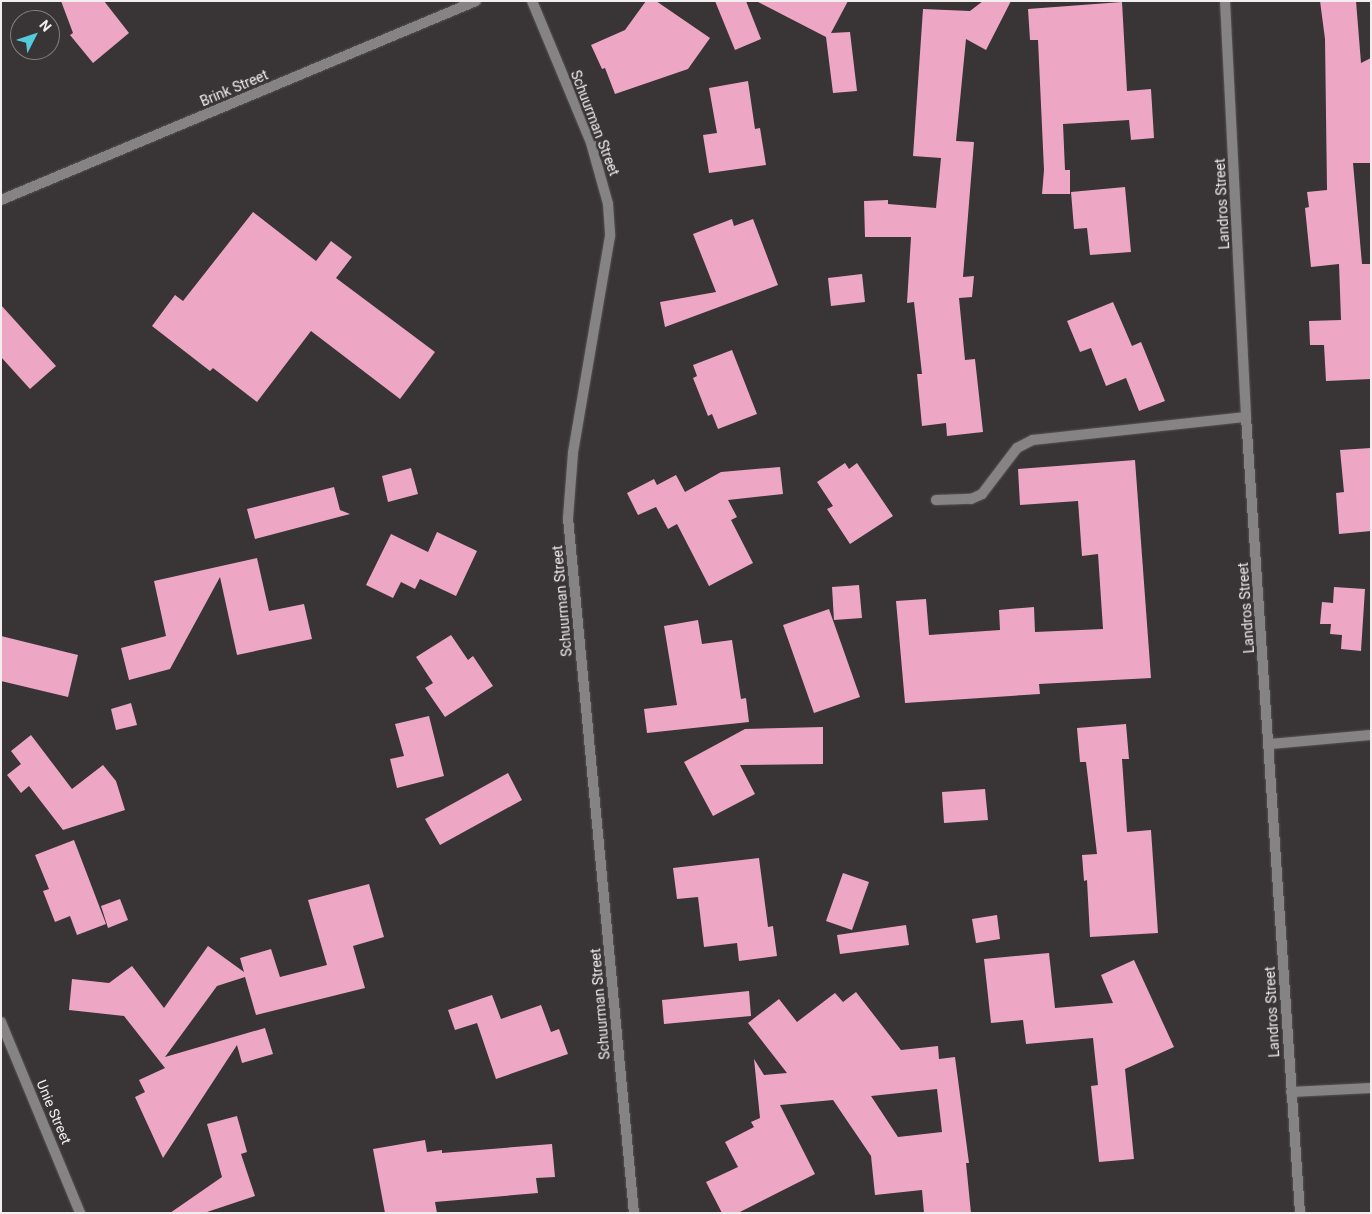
<!DOCTYPE html>
<html>
<head>
<meta charset="utf-8">
<style>
	body { margin:0 }
	#map { position:relative; width:1372px; height:1214px; overflow:hidden; background:#393436; font-family:Roboto,sans-serif }
	div>[style] { position:absolute }
	.building>* { inset:0; background:#eda7c5 }
	.roads { filter:drop-shadow(0 0 1px #575254) drop-shadow(0 0 1px #575254) }
	.service>* { height:10px; margin:-5px; padding:0 5px; transform-origin:5px; border-radius:5px; background:#868384 }
	.minor>* { height:10px; margin:-5px; padding:0 5px; transform-origin:5px; border-radius:5px; background:#868384 }
	span { translate:-50% -50%; white-space:nowrap; text-align:center; line-height:1.15; -webkit-text-stroke:5px #393436; paint-order:stroke }
	.street-label { font-size:14px; color:#f2eef0 }
	.frame { position:absolute; inset:0; border:2px solid #f2eef0; pointer-events:none }
	.north { position:absolute; left:10px; top:10px; width:50px; height:50px; box-sizing:border-box; background:#393436; border:1px solid #837e80; border-radius:50%; rotate:49deg; font-size:14px; font-weight:700; line-height:20px; text-align:center; color:#f2eef0 }
	.north::after { content:''; display:block; margin:auto; width:18px; height:22px; background:#54cadd; clip-path:polygon(50% 0,100% 100%,50% 72%,0 100%) }
</style>
</head>
<body>
<div id="map">
	<div class="building">
		<i style="clip-path:polygon(61px 1px,104px 1px,129px 33px,93px 63px,70px 35px,73px 33px)"></i>
		<i style="clip-path:polygon(646px 1px,656px 1px,710px 38px,688px 69px,615px 94px,605px 68px,602px 69px,591px 45px,625px 30px)"></i>
		<i style="clip-path:polygon(715px 1px,746px 1px,761px 39px,735px 50px)"></i>
		<i style="clip-path:polygon(756px 1px,848px 1px,831px 33px,850px 32px,857px 91px,833px 93px,826px 37px)"></i>
		<i style="clip-path:polygon(983px 1px,1011px 1px,986px 50px,966px 39px,956px 141px,974px 142px,963px 277px,974px 276px,972px 297px,959px 298px,965px 360px,975px 359px,983px 432px,947px 436px,946px 423px,922px 426px,917px 374px,922px 374px,914px 302px,907px 303px,911px 237px,865px 237px,864px 201px,888px 200px,888px 204px,936px 208px,941px 158px,913px 156px,923px 9px,970px 11px)"></i>
		<i style="clip-path:polygon(1320px 1px,1356px 1px,1361px 63px,1371px 58px,1371px 163px,1353px 163px,1362px 264px,1371px 264px,1371px 379px,1326px 381px,1324px 345px,1310px 345px,1309px 321px,1341px 320px,1339px 264px,1311px 267px,1305px 208px,1309px 207px,1307px 192px,1327px 190px,1325px 39px)"></i>
		<i style="clip-path:polygon(1122px 2px,1127px 91px,1151px 89px,1154px 138px,1131px 140px,1129px 120px,1063px 124px,1065px 170px,1070px 170px,1070px 194px,1042px 194px,1044px 170px,1038px 40px,1030px 40px,1028px 9px)"></i>
		<i style="clip-path:polygon(748px 81px,755px 129px,760px 128px,766px 165px,709px 173px,703px 135px,717px 133px,709px 88px)"></i>
		<i style="clip-path:polygon(1125px 187px,1131px 252px,1090px 255px,1087px 228px,1074px 229px,1071px 192px)"></i>
		<i style="clip-path:polygon(253px 212px,316px 261px,331px 241px,352px 257px,336px 278px,435px 352px,400px 399px,311px 331px,257px 402px,213px 368px,210px 371px,152px 326px,175px 295px,183px 301px)"></i>
		<i style="clip-path:polygon(732px 219px,734px 226px,753px 219px,778px 285px,665px 327px,660px 302px,716px 292px,693px 234px)"></i>
		<i style="clip-path:polygon(862px 274px,865px 302px,831px 306px,828px 278px)"></i>
		<i style="clip-path:polygon(1113px 302px,1132px 346px,1141px 342px,1165px 401px,1139px 411px,1126px 378px,1106px 386px,1091px 348px,1080px 352px,1067px 321px)"></i>
		<i style="clip-path:polygon(1px 305px,56px 366px,30px 389px,1px 357px)"></i>
		<i style="clip-path:polygon(732px 350px,757px 414px,718px 429px,712px 414px,708px 416px,693px 378px,697px 376px,693px 365px)"></i>
		<i style="clip-path:polygon(1371px 448px,1371px 531px,1339px 534px,1336px 493px,1344px 492px,1340px 450px)"></i>
		<i style="clip-path:polygon(1135px 460px,1151px 678px,1039px 684px,1040px 694px,905px 703px,896px 601px,926px 599px,929px 635px,1000px 630px,999px 610px,1034px 607px,1035px 632px,1103px 629px,1098px 554px,1082px 556px,1078px 501px,1020px 505px,1018px 469px)"></i>
		<i style="clip-path:polygon(845px 463px,849px 469px,857px 463px,893px 516px,850px 544px,827px 509px,833px 506px,817px 482px)"></i>
		<i style="clip-path:polygon(780px 467px,783px 494px,728px 500px,737px 517px,731px 520px,753px 563px,709px 586px,677px 524px,668px 529px,656px 507px,638px 515px,627px 493px,654px 479px,657px 485px,676px 475px,685px 492px,721px 472px)"></i>
		<i style="clip-path:polygon(411px 468px,418px 494px,388px 502px,382px 476px)"></i>
		<i style="clip-path:polygon(334px 487px,340px 510px,350px 514px,255px 539px,247px 509px)"></i>
		<i style="clip-path:polygon(437px 532px,477px 551px,456px 596px,420px 579px,415px 589px,401px 582px,393px 598px,366px 585px,391px 534px,428px 552px)"></i>
		<i style="clip-path:polygon(257px 558px,269px 611px,304px 604px,312px 639px,237px 655px,220px 577px,170px 669px,129px 680px,121px 648px,166px 636px,154px 581px)"></i>
		<i style="clip-path:polygon(859px 585px,862px 618px,834px 620px,832px 587px)"></i>
		<i style="clip-path:polygon(1334px 587px,1365px 589px,1361px 651px,1341px 649px,1342px 635px,1330px 634px,1331px 624px,1320px 624px,1322px 602px,1333px 603px)"></i>
		<i style="clip-path:polygon(829px 609px,860px 697px,814px 713px,783px 625px)"></i>
		<i style="clip-path:polygon(698px 620px,702px 644px,732px 640px,741px 699px,746px 698px,749px 722px,647px 733px,644px 709px,677px 705px,664px 626px)"></i>
		<i style="clip-path:polygon(451px 635px,468px 660px,473px 656px,493px 686px,445px 717px,425px 688px,433px 683px,416px 657px)"></i>
		<i style="clip-path:polygon(1px 636px,78px 655px,68px 697px,1px 681px)"></i>
		<i style="clip-path:polygon(131px 703px,137px 725px,116px 730px,111px 709px)"></i>
		<i style="clip-path:polygon(429px 716px,444px 776px,397px 788px,390px 759px,404px 756px,395px 724px)"></i>
		<i style="clip-path:polygon(1126px 724px,1129px 759px,1122px 759px,1127px 832px,1151px 830px,1158px 933px,1090px 937px,1087px 880px,1084px 881px,1082px 855px,1097px 854px,1086px 762px,1080px 762px,1077px 728px)"></i>
		<i style="clip-path:polygon(823px 727px,823px 764px,740px 765px,755px 794px,713px 816px,684px 762px,745px 729px)"></i>
		<i style="clip-path:polygon(31px 735px,72px 789px,103px 765px,116px 781px,125px 810px,63px 830px,29px 786px,21px 793px,7px 775px,21px 764px,11px 751px)"></i>
		<i style="clip-path:polygon(508px 773px,522px 800px,440px 845px,425px 819px)"></i>
		<i style="clip-path:polygon(985px 789px,988px 820px,944px 823px,942px 792px)"></i>
		<i style="clip-path:polygon(74px 840px,106px 924px,77px 935px,70px 916px,55px 922px,43px 891px,49px 889px,35px 855px)"></i>
		<i style="clip-path:polygon(759px 858px,768px 927px,773px 926px,777px 956px,739px 961px,737px 943px,704px 947px,698px 897px,677px 899px,673px 868px)"></i>
		<i style="clip-path:polygon(843px 873px,869px 882px,852px 930px,826px 921px)"></i>
		<i style="clip-path:polygon(369px 884px,384px 937px,353px 946px,365px 988px,256px 1015px,245px 977px,217px 986px,165px 1057px,265px 1028px,273px 1054px,242px 1063px,237px 1045px,163px 1158px,135px 1097px,145px 1092px,139px 1080px,165px 1068px,124px 1016px,69px 1010px,72px 979px,109px 983px,132px 966px,164px 1008px,208px 946px,244px 972px,240px 958px,271px 949px,280px 977px,327px 965px,308px 900px)"></i>
		<i style="clip-path:polygon(120px 899px,128px 920px,108px 928px,101px 906px)"></i>
		<i style="clip-path:polygon(997px 915px,1000px 939px,976px 943px,972px 919px)"></i>
		<i style="clip-path:polygon(906px 925px,909px 945px,840px 954px,837px 935px)"></i>
		<i style="clip-path:polygon(1049px 953px,1055px 1008px,1113px 1003px,1101px 975px,1134px 960px,1174px 1047px,1125px 1069px,1134px 1159px,1099px 1162px,1091px 1086px,1098px 1085px,1093px 1038px,1026px 1044px,1023px 1020px,991px 1023px,984px 959px)"></i>
		<i style="clip-path:polygon(749px 991px,751px 1016px,664px 1024px,662px 1000px)"></i>
		<i style="clip-path:polygon(evenodd,856px 992px,901px 1050px,938px 1046px,939px 1059px,955px 1057px,969px 1163px,966px 1163px,971px 1213px,924px 1213px,922px 1190px,875px 1195px,871px 1156px,833px 1100px,780px 1105px,815px 1174px,738px 1213px,722px 1213px,706px 1182px,738px 1167px,725px 1142px,754px 1127px,751px 1122px,760px 1118px,754px 1059px,764px 1075px,787px 1073px,748px 1023px,779px 999px,797px 1022px,835px 993px,843px 1002px,856px 992px,937px 1089px,942px 1132px,898px 1137px,871px 1096px,937px 1089px)"></i>
		<i style="clip-path:polygon(492px 995px,501px 1019px,541px 1005px,551px 1032px,559px 1029px,568px 1054px,496px 1079px,477px 1023px,455px 1030px,448px 1010px)"></i>
		<i style="clip-path:polygon(237px 1116px,247px 1152px,241px 1154px,255px 1196px,204px 1213px,170px 1213px,222px 1177px,207px 1124px)"></i>
		<i style="clip-path:polygon(425px 1140px,427px 1152px,442px 1150px,442px 1153px,552px 1144px,555px 1177px,536px 1178px,538px 1193px,435px 1202px,437px 1213px,385px 1213px,373px 1149px)"></i>
	</div>
	<div class="roads">
		<div class="service">
			<i style="left:936px;top:500px;width:35px;rotate:-2deg"></i>
			<i style="left:971px;top:499px;width:12px;rotate:-24deg"></i>
			<i style="left:982px;top:494px;width:58px;rotate:-52.7deg"></i>
			<i style="left:1017px;top:448px;width:18px;rotate:-27deg"></i>
			<i style="left:1033px;top:440px;width:214px;rotate:-6.2deg"></i>
		</div>
		<div class="minor">
			<i style="left:532px;top:1px;width:154px;rotate:67.4deg"></i>
			<i style="left:591px;top:143px;width:63px;rotate:74.4deg"></i>
			<i style="left:608px;top:204px;width:32px;rotate:86deg"></i>
			<i style="left:610px;top:236px;width:220px;rotate:99.7deg"></i>
			<i style="left:573px;top:453px;width:65px;rotate:94.4deg"></i>
			<i style="left:568px;top:518px;width:698px;rotate:84.58deg"></i>
			<i style="left:1225px;top:1px;width:417px;rotate:87.1deg"></i>
			<i style="left:1246px;top:417px;width:798px;rotate:86.12deg"></i>
			<i style="left:1px;top:200px;width:515px;rotate:-22.73deg"></i>
			<i style="left:1270px;top:744px;width:101px;rotate:-5.1deg"></i>
			<i style="left:1px;top:1022px;width:207px;rotate:67.5deg"></i>
			<i style="left:1291px;top:1092px;width:80px;rotate:-2.9deg"></i>
		</div>
	</div>
	<div class="street-label">
		<span style="left:234px;top:88px;rotate:-23deg">Brink Street</span>
		<span style="left:595px;top:123px;rotate:69deg">Schuurman Street</span>
		<span style="left:1222px;top:204px;rotate:-93deg">Landros Street</span>
		<span style="left:562px;top:601px;rotate:-95deg">Schuurman Street</span>
		<span style="left:1246px;top:608px;rotate:-94deg">Landros Street</span>
		<span style="left:600px;top:1004px;rotate:-95deg">Schuurman Street</span>
		<span style="left:1272px;top:1012px;rotate:-93deg">Landros Street</span>
		<span style="left:54px;top:1112px;rotate:67deg">Unie Street</span>
	</div>
	<div class="frame"></div>
	<div class="north">N</div>
</div>
</body>
</html>
